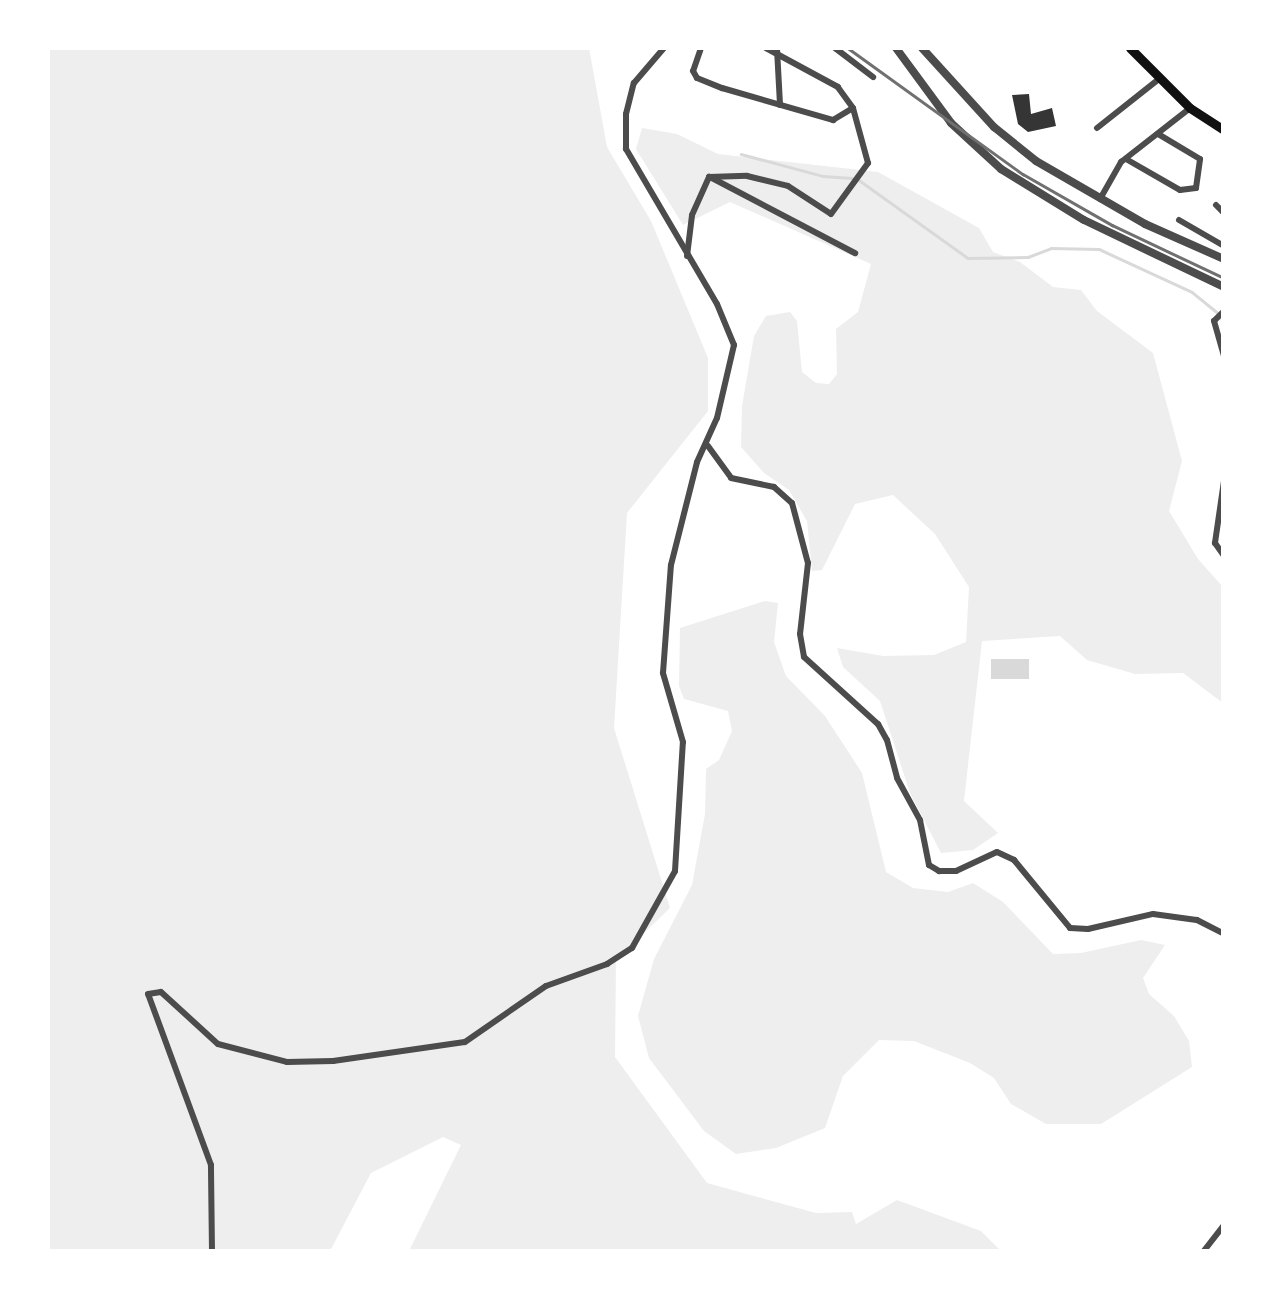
<!DOCTYPE html>
<html>
<head>
<meta charset="utf-8">
<style>
	body { margin:0 }
	#map { position:relative; width:1271px; height:1299px; overflow:hidden; background:#fff; font-family:"Roboto Condensed",sans-serif }
	div>[style] { position:absolute }
	.green>* { inset:0; background:#eee }
	.water>* { inset:0; background:#d9d9d9 }
	.stream>* { height:2.5px; margin:-1.25px; padding:0 1.25px; transform-origin:1.25px; border-radius:1.25px; background:#d9d9d9 }
	.building>* { inset:0; background:#353535 }
	.minor>* { height:6px; margin:-3px; padding:0 3px; transform-origin:3px; border-radius:3px; background:#4c4c4c }
	.tertiary>* { height:8px; margin:-4px; padding:0 4px; transform-origin:4px; border-radius:4px; background:#4c4c4c }
	.primary>* { height:9px; margin:-4.5px; padding:0 4.5px; transform-origin:4.5px; border-radius:4.5px; background:#111 }
	.rail>* { height:2.5px; margin:-1.25px; padding:0 1.25px; transform-origin:1.25px; border-radius:1.25px; background:#707070 }
	span { translate:-50% -50%; white-space:nowrap; text-align:center; line-height:1.15; -webkit-text-stroke:10px #fff; paint-order:stroke }
	.frame { position:absolute; inset:0; border:50px solid #fff; pointer-events:none }
</style>
</head>
<body>
<div id="map">
	<div class="green">
		<i style="clip-path:polygon(48px 48px,589px 48px,607px 147px,651px 221px,708px 358px,708px 411px,627px 513px,614px 728px,670px 908px,616px 960px,615px 1057px,707px 1183px,816px 1213px,852px 1212px,856px 1224px,897px 1200px,981px 1231px,1001px 1251px,409px 1251px,461px 1145px,443px 1137px,371px 1173px,330px 1251px,48px 1251px)"></i>
		<i style="clip-path:polygon(642px 128px,677px 134px,718px 154px,878px 172px,979px 228px,993px 252px,1020px 262px,1053px 287px,1081px 290px,1097px 311px,1153px 353px,1182px 461px,1169px 511px,1198px 559px,1223px 587px,1223px 703px,1183px 673px,1135px 674px,1087px 660px,1060px 636px,982px 641px,964px 801px,998px 833px,973px 850px,941px 853px,910px 793px,880px 701px,843px 667px,837px 648px,883px 656px,934px 655px,966px 642px,969px 587px,935px 534px,893px 495px,855px 504px,822px 570px,812px 571px,807px 521px,789px 490px,764px 473px,741px 447px,742px 406px,754px 336px,766px 316px,790px 312px,797px 321px,802px 372px,816px 383px,829px 384px,837px 374px,836px 329px,858px 312px,871px 264px,730px 202px,683px 225px,636px 149px)"></i>
		<i style="clip-path:polygon(765px 601px,778px 603px,774px 642px,786px 676px,825px 716px,862px 773px,886px 872px,913px 888px,948px 892px,973px 883px,1003px 902px,1053px 954px,1081px 953px,1141px 940px,1165px 945px,1143px 978px,1149px 994px,1174px 1016px,1189px 1041px,1192px 1067px,1101px 1124px,1046px 1124px,1011px 1104px,994px 1078px,970px 1063px,914px 1041px,879px 1040px,843px 1076px,825px 1128px,776px 1148px,736px 1154px,704px 1131px,649px 1058px,638px 1016px,654px 959px,692px 885px,705px 814px,706px 769px,719px 760px,732px 731px,728px 711px,684px 699px,679px 686px,680px 628px)"></i>
	</div>
	<div class="water">
		<i style="clip-path:polygon(991px 659px,1029px 659px,1029px 679px,991px 679px)"></i>
	</div>
	<div class="stream">
		<i style="left:741px;top:154px;width:85px;rotate:15deg"></i>
		<i style="left:823px;top:176px;width:29px;rotate:4deg"></i>
		<i style="left:859px;top:180px;width:134px;rotate:35.6deg"></i>
		<i style="left:968px;top:258px;width:60px;rotate:-1deg"></i>
		<i style="left:1028px;top:257px;width:25px;rotate:-21deg"></i>
		<i style="left:1051px;top:248px;width:48px;rotate:1.2deg"></i>
		<i style="left:1099px;top:249px;width:102px;rotate:24.8deg"></i>
		<i style="left:1192px;top:292px;width:33px;rotate:39deg"></i>
		<i style="left:1222px;top:319px;width:12px;rotate:81deg"></i>
		<i style="left:1224px;top:512px;width:34px;rotate:90deg"></i>
	</div>
	<div class="building">
		<i style="clip-path:polygon(1029px 94px,1031px 114px,1052px 108px,1056px 126px,1028px 132px,1018px 124px,1012px 95px)"></i>
	</div>
	<div class="minor">
		<i style="left:701px;top:48px;width:24px;rotate:109deg"></i>
		<i style="left:693px;top:71px;width:8px;rotate:60deg"></i>
		<i style="left:697px;top:78px;width:27px;rotate:22deg"></i>
		<i style="left:722px;top:88px;width:116px;rotate:16.1deg"></i>
		<i style="left:833px;top:120px;width:23px;rotate:-31deg"></i>
		<i style="left:853px;top:108px;width:26px;rotate:-126deg"></i>
		<i style="left:838px;top:87px;width:82px;rotate:-151.6deg"></i>
		<i style="left:835px;top:48px;width:48px;rotate:37.3deg"></i>
		<i style="left:777px;top:49px;width:56px;rotate:86.9deg"></i>
		<i style="left:1097px;top:128px;width:80px;rotate:-38.4deg"></i>
		<i style="left:1126px;top:159px;width:62px;rotate:29.9deg"></i>
		<i style="left:1180px;top:190px;width:16px;rotate:-7deg"></i>
		<i style="left:1196px;top:188px;width:29px;rotate:-82deg"></i>
		<i style="left:1200px;top:159px;width:49px;rotate:-149.2deg"></i>
		<i style="left:709px;top:177px;width:38px;rotate:-2deg"></i>
		<i style="left:747px;top:176px;width:42px;rotate:13.7deg"></i>
		<i style="left:788px;top:186px;width:51px;rotate:33.1deg"></i>
		<i style="left:831px;top:214px;width:63px;rotate:-54deg"></i>
		<i style="left:868px;top:163px;width:57px;rotate:-105.3deg"></i>
		<i style="left:710px;top:177px;width:164px;rotate:27.7deg"></i>
		<i style="left:1100px;top:199px;width:43px;rotate:-60.4deg"></i>
		<i style="left:1121px;top:162px;width:88px;rotate:-38deg"></i>
		<i style="left:1216px;top:205px;width:11px;rotate:45deg"></i>
		<i style="left:1179px;top:220px;width:52px;rotate:30deg"></i>
		<i style="left:687px;top:256px;width:41px;rotate:-83deg"></i>
		<i style="left:692px;top:215px;width:42px;rotate:-65.9deg"></i>
		<i style="left:1224px;top:311px;width:14px;rotate:135deg"></i>
		<i style="left:1214px;top:321px;width:37px;rotate:74deg"></i>
		<i style="left:708px;top:446px;width:39px;rotate:54deg"></i>
		<i style="left:731px;top:478px;width:44px;rotate:11.8deg"></i>
		<i style="left:774px;top:487px;width:24px;rotate:42deg"></i>
		<i style="left:792px;top:503px;width:62px;rotate:75.1deg"></i>
		<i style="left:808px;top:563px;width:71px;rotate:96.4deg"></i>
		<i style="left:800px;top:634px;width:23px;rotate:80deg"></i>
		<i style="left:804px;top:657px;width:100px;rotate:42.2deg"></i>
		<i style="left:878px;top:724px;width:18px;rotate:61deg"></i>
		<i style="left:887px;top:740px;width:39px;rotate:75deg"></i>
		<i style="left:897px;top:778px;width:48px;rotate:61.3deg"></i>
		<i style="left:920px;top:820px;width:46px;rotate:78.7deg"></i>
		<i style="left:929px;top:865px;width:12px;rotate:31deg"></i>
		<i style="left:939px;top:871px;width:17px"></i>
		<i style="left:956px;top:871px;width:45px;rotate:-24.9deg"></i>
		<i style="left:997px;top:852px;width:19px;rotate:25deg"></i>
		<i style="left:1014px;top:860px;width:88px;rotate:50.5deg"></i>
		<i style="left:1070px;top:928px;width:18px;rotate:3deg"></i>
		<i style="left:1088px;top:929px;width:67px;rotate:-13deg"></i>
		<i style="left:1153px;top:914px;width:44px;rotate:7.8deg"></i>
		<i style="left:1197px;top:920px;width:30px;rotate:27deg"></i>
		<i style="left:1224px;top:481px;width:63px;rotate:98.3deg"></i>
		<i style="left:1215px;top:543px;width:16px;rotate:55deg"></i>
		<i style="left:212px;top:1252px;width:87px;rotate:-90.7deg"></i>
		<i style="left:211px;top:1165px;width:182px;rotate:-110.2deg"></i>
		<i style="left:148px;top:994px;width:13px;rotate:-9deg"></i>
		<i style="left:161px;top:992px;width:77px;rotate:42.4deg"></i>
		<i style="left:218px;top:1044px;width:71px;rotate:14.6deg"></i>
		<i style="left:287px;top:1062px;width:46px;rotate:-1.2deg"></i>
		<i style="left:333px;top:1061px;width:133px;rotate:-8.2deg"></i>
		<i style="left:465px;top:1042px;width:98px;rotate:-34.7deg"></i>
		<i style="left:546px;top:986px;width:65px;rotate:-19.8deg"></i>
		<i style="left:607px;top:964px;width:30px;rotate:-33deg"></i>
		<i style="left:632px;top:948px;width:88px;rotate:-60.8deg"></i>
		<i style="left:675px;top:871px;width:129px;rotate:-86.5deg"></i>
		<i style="left:683px;top:742px;width:72px;rotate:-106.2deg"></i>
		<i style="left:663px;top:673px;width:108px;rotate:-85.8deg"></i>
		<i style="left:671px;top:565px;width:106px;rotate:-75.8deg"></i>
		<i style="left:697px;top:462px;width:48px;rotate:-65.6deg"></i>
		<i style="left:717px;top:418px;width:75px;rotate:-76.9deg"></i>
		<i style="left:734px;top:345px;width:44px;rotate:-112.5deg"></i>
		<i style="left:717px;top:304px;width:180px;rotate:-120.4deg"></i>
		<i style="left:626px;top:149px;width:35px;rotate:-90deg"></i>
		<i style="left:626px;top:114px;width:32px;rotate:-76deg"></i>
		<i style="left:634px;top:83px;width:46px;rotate:-49.4deg"></i>
		<i style="left:1203px;top:1252px;width:34px;rotate:-52deg"></i>
	</div>
	<div class="tertiary">
		<i style="left:896px;top:48px;width:93px;rotate:53.7deg"></i>
		<i style="left:951px;top:123px;width:68px;rotate:42.6deg"></i>
		<i style="left:1001px;top:169px;width:97px;rotate:31.6deg"></i>
		<i style="left:1084px;top:220px;width:155px;rotate:25.6deg"></i>
		<i style="left:922px;top:48px;width:107px;rotate:47.7deg"></i>
		<i style="left:994px;top:127px;width:54px;rotate:39deg"></i>
		<i style="left:1036px;top:161px;width:126px;rotate:30deg"></i>
		<i style="left:1145px;top:224px;width:86px;rotate:23.9deg"></i>
	</div>
	<div class="primary">
		<i style="left:1130px;top:48px;width:85px;rotate:45deg"></i>
		<i style="left:1190px;top:108px;width:40px;rotate:32.9deg"></i>
	</div>
	<div class="rail">
		<i style="left:848px;top:48px;width:216px;rotate:35.8deg"></i>
		<i style="left:1023px;top:174px;width:103px;rotate:29.8deg"></i>
		<i style="left:1112px;top:225px;width:124px;rotate:25.3deg"></i>
	</div>
	<div class="frame"></div>
</div>
</body>
</html>
